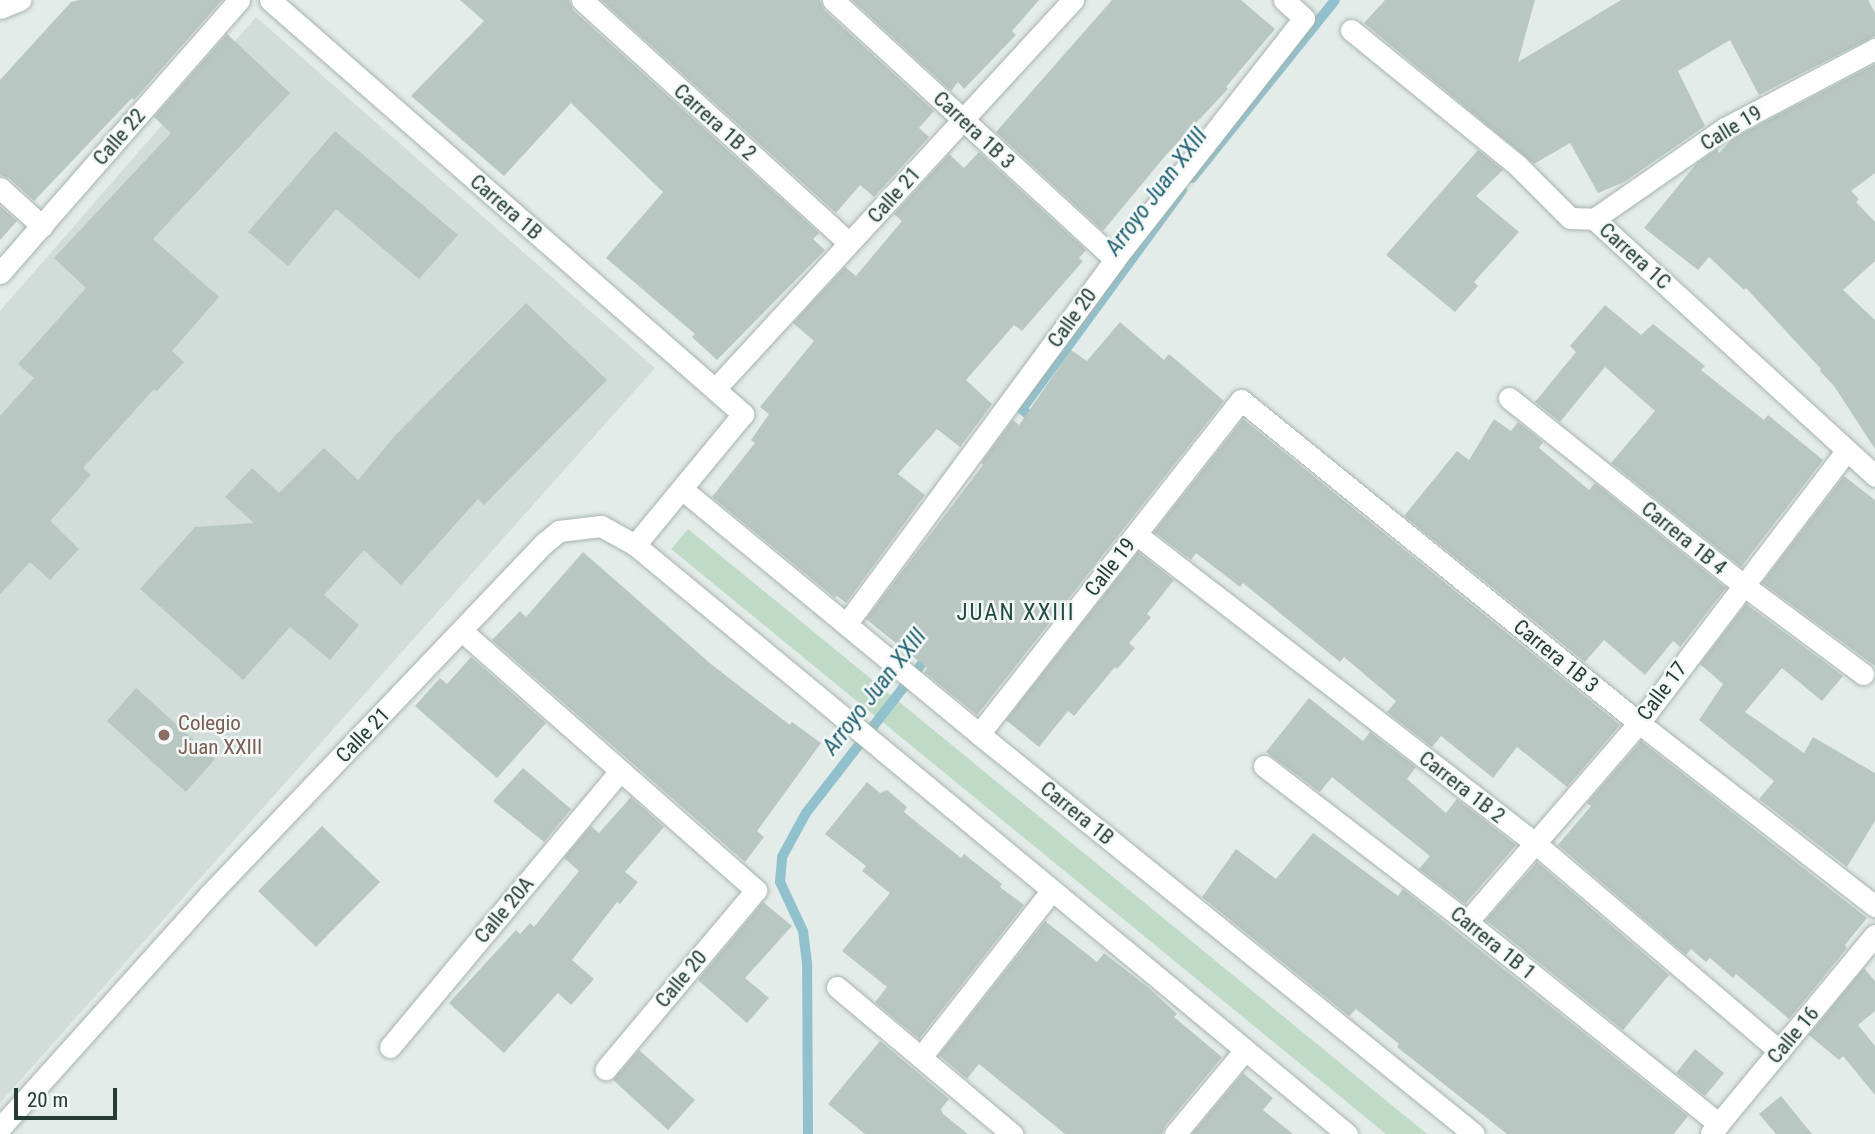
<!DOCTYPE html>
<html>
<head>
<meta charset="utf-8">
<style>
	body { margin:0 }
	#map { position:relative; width:1875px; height:1134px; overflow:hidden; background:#e4ece9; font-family:"Roboto Condensed",sans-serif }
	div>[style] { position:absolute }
	.built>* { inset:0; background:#d2dcd8 }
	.green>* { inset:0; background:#bfdbc7 }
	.stream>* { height:10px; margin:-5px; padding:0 5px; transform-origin:5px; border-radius:5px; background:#91c1cd }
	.building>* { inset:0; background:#b9c7c2 }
	.roads { filter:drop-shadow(0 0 2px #a7b4b0) drop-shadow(0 0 2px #a7b4b0) }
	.minor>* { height:21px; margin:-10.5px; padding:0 10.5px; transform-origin:10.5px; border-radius:10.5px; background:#fff }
	.dots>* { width:19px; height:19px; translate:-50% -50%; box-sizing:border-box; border:4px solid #f4f9f7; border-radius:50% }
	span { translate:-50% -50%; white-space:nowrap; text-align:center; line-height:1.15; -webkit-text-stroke:5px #f4f9f7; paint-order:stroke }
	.street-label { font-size:21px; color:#253c37 }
	.education-label { font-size:21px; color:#785e54 }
	.left { translate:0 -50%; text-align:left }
	.water-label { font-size:23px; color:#236474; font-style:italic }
	.neighbourhood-label { font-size:23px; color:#224d44; letter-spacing:2px }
	.scale { position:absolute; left:14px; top:1088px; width:103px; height:32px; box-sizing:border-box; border:4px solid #253c37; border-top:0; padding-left:9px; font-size:21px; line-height:24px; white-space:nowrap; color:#253c37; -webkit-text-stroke:5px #f4f9f7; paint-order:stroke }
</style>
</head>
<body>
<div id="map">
	<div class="built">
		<i style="clip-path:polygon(256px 17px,655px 368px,0 1103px,0 311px)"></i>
	</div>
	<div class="green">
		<i style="clip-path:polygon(688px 529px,1427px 1134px,1386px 1134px,671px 549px)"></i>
	</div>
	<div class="stream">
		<i style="left:1192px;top:178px;width:228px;rotate:-51.2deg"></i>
		<i style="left:1037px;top:423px;width:21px;rotate:-137deg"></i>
		<i style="left:1022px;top:409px;width:271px;rotate:-53.8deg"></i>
		<i style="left:808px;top:1134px;width:171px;rotate:-90.3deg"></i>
		<i style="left:807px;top:963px;width:32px;rotate:-97deg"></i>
		<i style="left:803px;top:931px;width:54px;rotate:-115.1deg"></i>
		<i style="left:780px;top:882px;width:25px;rotate:-85deg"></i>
		<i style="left:782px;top:857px;width:50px;rotate:-61.4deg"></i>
		<i style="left:806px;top:813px;width:204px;rotate:-52.2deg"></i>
	</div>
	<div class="building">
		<i style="clip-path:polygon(79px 0,222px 0,134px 100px,132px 98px,34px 201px,9px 178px,0 175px,0 80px,71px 2px)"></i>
		<i style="clip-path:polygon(460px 0,569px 0,573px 10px,819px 233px,813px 239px,825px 250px,717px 360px,692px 337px,695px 334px,606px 258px,663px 192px,571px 103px,504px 176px,411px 96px,484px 21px)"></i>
		<i style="clip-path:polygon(601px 0,820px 0,824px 10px,934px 111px,919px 128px,929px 137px,874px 197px,860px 185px,836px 213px)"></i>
		<i style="clip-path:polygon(852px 0,1039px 0,1012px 31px,1016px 35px,964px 89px,958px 82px,951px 91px)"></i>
		<i style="clip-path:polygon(1112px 0,1241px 0,1275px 29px,1226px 87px,1228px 89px,1166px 155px,1103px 231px,996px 132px)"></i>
		<i style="clip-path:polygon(1385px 0,1535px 0,1518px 62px,1621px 0,1868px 0,1875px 13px,1875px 36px,1759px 95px,1730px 40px,1678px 71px,1705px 126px,1624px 182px,1598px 193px,1570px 143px,1534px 164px,1364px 23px)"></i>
		<i style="clip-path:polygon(227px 34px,290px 93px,153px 239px,219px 297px,172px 351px,184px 362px,157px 391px,154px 389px,83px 468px,91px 475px,50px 521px,79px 549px,50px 580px,30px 562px,0 594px,0 416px,34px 378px,18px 364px,86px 288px,54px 258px,171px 133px,154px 117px)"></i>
		<i style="clip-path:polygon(1875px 64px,1875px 173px,1851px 191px,1859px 199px,1856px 202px,1875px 222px,1875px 261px,1843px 290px,1875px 320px,1875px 449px,1834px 386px,1820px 371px,1821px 369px,1746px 288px,1744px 290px,1709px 257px,1698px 270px,1644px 228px,1696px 164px,1717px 149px,1719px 153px,1732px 139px)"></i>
		<i style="clip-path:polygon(335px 131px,458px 235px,419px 279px,336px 209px,288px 266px,248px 232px)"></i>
		<i style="clip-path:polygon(1478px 150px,1503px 170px,1476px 196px,1519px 232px,1474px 282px,1478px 286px,1455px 312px,1386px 255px)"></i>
		<i style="clip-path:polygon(979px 152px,1086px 250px,1079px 258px,1083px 261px,1022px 331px,1014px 325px,966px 380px,992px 404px,960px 447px,937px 429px,898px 474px,925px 495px,846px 603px,837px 596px,835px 598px,712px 497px,755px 443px,751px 440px,769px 414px,760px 407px,814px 341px,793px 323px,845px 267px,856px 276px,902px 221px,894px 214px,949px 154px,964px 168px)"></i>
		<i style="clip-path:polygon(0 206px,17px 221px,0 240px)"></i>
		<i style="clip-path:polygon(526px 303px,607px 380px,484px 505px,478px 499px,401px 585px,364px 550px,324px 595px,359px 625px,330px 660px,290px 627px,243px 680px,140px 589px,195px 527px,254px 523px,225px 497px,252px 468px,279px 493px,324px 448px,358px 480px,393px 438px)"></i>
		<i style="clip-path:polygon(1605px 305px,1641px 335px,1653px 324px,1705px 366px,1701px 370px,1764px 420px,1768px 415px,1823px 460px,1741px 567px,1611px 463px,1655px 411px,1605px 367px,1560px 422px,1535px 402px,1576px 352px,1570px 346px)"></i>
		<i style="clip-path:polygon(1120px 322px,1164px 360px,1169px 354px,1224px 401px,977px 715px,924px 672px,927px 668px,866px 619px,983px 465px,981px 463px,1013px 420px,1019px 425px,1071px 350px,1087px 361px)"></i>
		<i style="clip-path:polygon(1243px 419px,1620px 725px,1567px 787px,1517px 747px,1493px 778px,1441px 736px,1432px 747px,1387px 712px,1396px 701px,1344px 657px,1340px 662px,1243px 583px,1240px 587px,1196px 553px,1191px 560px,1154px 532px)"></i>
		<i style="clip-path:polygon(1494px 419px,1511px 431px,1518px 422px,1543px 442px,1539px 448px,1589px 490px,1595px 483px,1726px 588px,1680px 647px,1673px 641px,1645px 675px,1604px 640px,1585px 662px,1404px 516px,1457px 451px,1469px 460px)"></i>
		<i style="clip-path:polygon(1844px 476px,1875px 500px,1875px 666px,1762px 583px)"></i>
		<i style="clip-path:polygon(583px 552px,711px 664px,790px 725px,792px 722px,821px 743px,757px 831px,764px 837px,745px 862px,492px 640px,520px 611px,526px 617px)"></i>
		<i style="clip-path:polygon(1138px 552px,1174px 580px,1147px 614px,1151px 617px,1129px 643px,1135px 648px,1117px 669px,1115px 667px,1074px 716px,1068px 711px,1039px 747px,1006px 720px)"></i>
		<i style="clip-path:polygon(1746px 604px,1843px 676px,1822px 701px,1782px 668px,1745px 712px,1804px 753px,1813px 737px,1875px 773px,1875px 821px,1847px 867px,1759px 799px,1774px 781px,1699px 720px,1723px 684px,1700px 664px)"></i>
		<i style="clip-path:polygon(471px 657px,546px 723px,497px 778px,415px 706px,440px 678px,447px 684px)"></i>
		<i style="clip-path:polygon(136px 688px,215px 759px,186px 792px,107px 721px)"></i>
		<i style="clip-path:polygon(1309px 698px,1363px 741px,1370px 732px,1416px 767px,1407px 779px,1446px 813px,1457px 799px,1516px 845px,1465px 904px,1419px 869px,1430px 856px,1332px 777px,1320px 792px,1266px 752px)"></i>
		<i style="clip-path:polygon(1641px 741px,1867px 918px,1845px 945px,1847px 948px,1789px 1019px,1736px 974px,1733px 978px,1710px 958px,1706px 962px,1691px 949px,1686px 955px,1558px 845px,1591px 806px,1587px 803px)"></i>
		<i style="clip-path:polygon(523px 768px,571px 809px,544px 842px,493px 801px)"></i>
		<i style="clip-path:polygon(867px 782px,880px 793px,887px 790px,907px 807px,904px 812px,961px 858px,964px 854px,1002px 884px,1000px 887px,1024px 905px,919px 1039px,875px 1002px,887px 987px,842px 951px,890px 893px,862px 871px,866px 866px,825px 834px)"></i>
		<i style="clip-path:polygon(631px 797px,664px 827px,625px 872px,638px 882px,620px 904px,617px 902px,572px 960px,594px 979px,571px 1005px,558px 993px,504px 1053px,449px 1003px,516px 930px,520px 934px,530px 923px,534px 927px,579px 871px,564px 858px,591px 826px,599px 833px)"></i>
		<i style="clip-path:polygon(322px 826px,380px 882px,316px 947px,258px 891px)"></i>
		<i style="clip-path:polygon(1313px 833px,1398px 896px,1403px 889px,1688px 1116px,1674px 1134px,1507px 1134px,1397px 1047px,1399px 1044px,1356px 1009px,1349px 1016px,1202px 897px,1236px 849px,1276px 879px)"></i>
		<i style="clip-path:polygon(1537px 862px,1669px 975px,1623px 1030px,1486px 920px)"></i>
		<i style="clip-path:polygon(763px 902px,792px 926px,745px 978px,769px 998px,747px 1023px,698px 980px)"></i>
		<i style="clip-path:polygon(1045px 921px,1097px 962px,1104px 953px,1149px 988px,1177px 1014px,1174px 1017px,1222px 1057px,1165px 1126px,1162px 1134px,1065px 1134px,979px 1064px,967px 1079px,939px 1055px)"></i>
		<i style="clip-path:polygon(1864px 968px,1875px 981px,1875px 1011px,1858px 1025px,1875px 1046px,1875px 1095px,1843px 1056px,1839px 1060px,1809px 1035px)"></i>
		<i style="clip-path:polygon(880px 1041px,949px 1099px,941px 1109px,943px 1114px,968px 1134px,865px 1134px,828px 1104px)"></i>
		<i style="clip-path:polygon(1695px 1049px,1724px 1073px,1705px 1096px,1676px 1073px)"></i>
		<i style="clip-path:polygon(639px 1050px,695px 1100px,668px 1130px,613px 1080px)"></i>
		<i style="clip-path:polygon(1243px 1073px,1273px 1098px,1263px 1110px,1293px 1134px,1192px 1134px)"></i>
		<i style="clip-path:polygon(1781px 1096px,1812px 1134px,1776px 1134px,1759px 1114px)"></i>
	</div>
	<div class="roads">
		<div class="minor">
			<i style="left:270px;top:0;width:629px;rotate:41.19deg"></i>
			<i style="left:743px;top:414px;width:170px;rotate:129.5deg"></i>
			<i style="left:582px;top:0;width:361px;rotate:42.3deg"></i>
			<i style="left:833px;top:0;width:383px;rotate:42.6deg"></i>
			<i style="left:0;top:8px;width:22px;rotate:-22deg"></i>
			<i style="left:1351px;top:30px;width:214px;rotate:39.1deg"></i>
			<i style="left:1517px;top:165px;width:75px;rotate:45deg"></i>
			<i style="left:1570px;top:218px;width:24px;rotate:2deg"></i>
			<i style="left:1594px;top:219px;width:381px;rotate:42.4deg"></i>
			<i style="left:0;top:188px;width:57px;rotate:42.1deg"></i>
			<i style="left:1594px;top:219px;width:160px;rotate:-34.8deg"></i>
			<i style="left:1725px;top:128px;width:170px;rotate:-27.8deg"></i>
			<i style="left:0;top:273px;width:363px;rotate:-48.8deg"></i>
			<i style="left:715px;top:389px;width:529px;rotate:-47.38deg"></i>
			<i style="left:1509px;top:398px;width:298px;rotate:38.6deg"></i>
			<i style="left:1742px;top:584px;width:151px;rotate:36.6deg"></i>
			<i style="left:682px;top:489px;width:385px;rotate:39.5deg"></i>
			<i style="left:979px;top:734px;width:636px;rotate:38.94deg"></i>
			<i style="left:1136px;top:534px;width:505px;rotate:37.76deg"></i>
			<i style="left:1535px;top:843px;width:321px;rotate:40.4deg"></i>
			<i style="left:847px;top:623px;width:452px;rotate:-53.6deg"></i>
			<i style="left:1115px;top:259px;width:306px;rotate:-51.9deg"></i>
			<i style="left:1304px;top:18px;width:27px;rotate:-138deg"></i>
			<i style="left:462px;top:631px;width:392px;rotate:41.4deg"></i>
			<i style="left:756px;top:890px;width:234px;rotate:130deg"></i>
			<i style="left:979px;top:734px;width:424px;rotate:-51.9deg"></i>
			<i style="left:1241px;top:400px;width:513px;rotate:39.06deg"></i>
			<i style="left:1639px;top:723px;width:299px;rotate:37.8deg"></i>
			<i style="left:1264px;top:766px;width:256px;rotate:37.5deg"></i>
			<i style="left:1467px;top:922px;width:323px;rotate:38.7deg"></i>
			<i style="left:1467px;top:922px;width:263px;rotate:-49.2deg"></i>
			<i style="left:1639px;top:723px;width:342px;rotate:-52.7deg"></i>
			<i style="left:837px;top:987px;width:229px;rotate:40deg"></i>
			<i style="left:390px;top:1047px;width:358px;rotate:-50.2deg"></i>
			<i style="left:921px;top:1057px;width:212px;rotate:-51.9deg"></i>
			<i style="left:0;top:1128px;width:312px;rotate:-48.1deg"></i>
			<i style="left:208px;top:896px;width:486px;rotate:-46.4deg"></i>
			<i style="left:543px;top:544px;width:21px;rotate:-39deg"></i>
			<i style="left:559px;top:531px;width:42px;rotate:-6.8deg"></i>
			<i style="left:601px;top:526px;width:39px;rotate:29deg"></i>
			<i style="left:635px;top:545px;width:924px;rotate:39.6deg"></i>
			<i style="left:1711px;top:1133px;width:257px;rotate:-50.4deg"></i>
			<i style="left:1175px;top:1134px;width:109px;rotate:-50.2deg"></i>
		</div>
	</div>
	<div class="dots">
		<i style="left:164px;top:735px;background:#8d6e63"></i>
	</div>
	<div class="street-label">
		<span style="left:715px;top:122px;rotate:42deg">Carrera 1B 2</span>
		<span style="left:1731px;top:128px;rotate:-31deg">Calle 19</span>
		<span style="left:974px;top:130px;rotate:43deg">Carrera 1B 3</span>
		<span style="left:119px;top:137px;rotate:-49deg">Calle 22</span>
		<span style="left:894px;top:195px;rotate:-48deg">Calle 21</span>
		<span style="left:506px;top:207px;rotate:41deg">Carrera 1B</span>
		<span style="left:1635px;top:256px;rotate:42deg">Carrera 1C</span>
		<span style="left:1072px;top:318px;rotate:-54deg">Calle 20</span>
		<span style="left:1684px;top:538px;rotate:39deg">Carrera 1B 4</span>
		<span style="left:1110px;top:567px;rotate:-52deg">Calle 19</span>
		<span style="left:1556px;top:656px;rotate:39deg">Carrera 1B 3</span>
		<span style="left:1662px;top:691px;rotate:-53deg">Calle 17</span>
		<span style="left:363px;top:735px;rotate:-46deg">Calle 21</span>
		<span style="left:1462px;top:787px;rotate:38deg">Carrera 1B 2</span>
		<span style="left:1077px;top:813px;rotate:39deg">Carrera 1B</span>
		<span style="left:504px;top:910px;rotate:-50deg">Calle 20A</span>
		<span style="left:1493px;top:943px;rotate:39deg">Carrera 1B 1</span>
		<span style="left:681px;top:979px;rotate:-50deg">Calle 20</span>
		<span style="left:1793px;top:1035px;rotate:-50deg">Calle 16</span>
	</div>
	<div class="education-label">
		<span class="left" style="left:178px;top:735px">Colegio<br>Juan XXIII</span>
	</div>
	<div class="water-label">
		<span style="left:1157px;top:192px;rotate:-53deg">Arroyo Juan XXIII</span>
		<span style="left:875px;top:692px;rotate:-52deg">Arroyo Juan XXIII</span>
	</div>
	<div class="neighbourhood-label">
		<span style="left:1016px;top:613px">JUAN XXIII</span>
	</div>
	<div class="scale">20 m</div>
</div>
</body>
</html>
